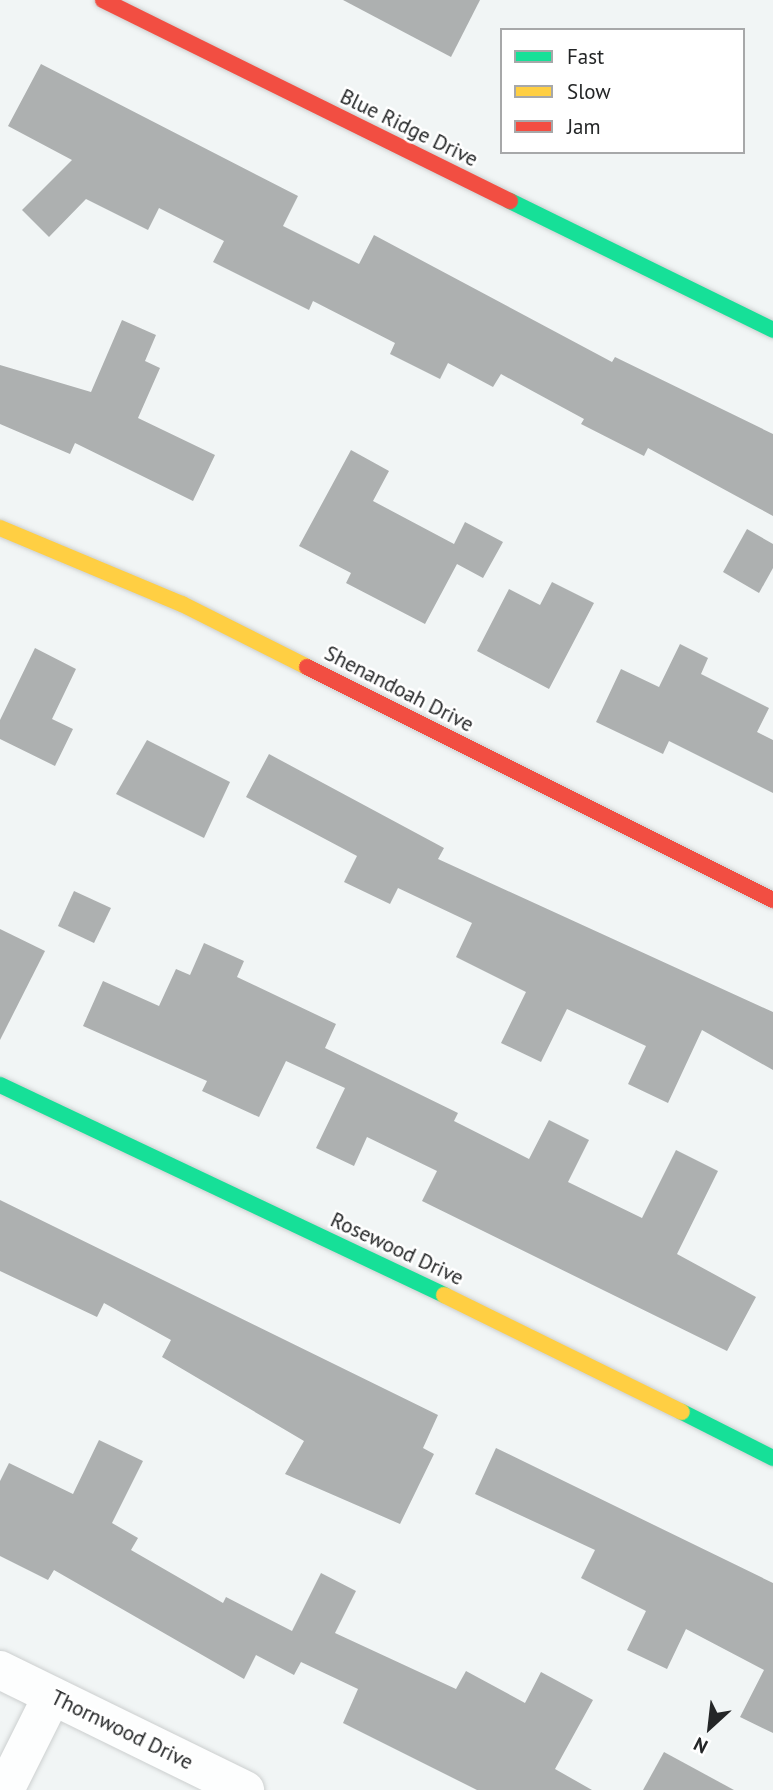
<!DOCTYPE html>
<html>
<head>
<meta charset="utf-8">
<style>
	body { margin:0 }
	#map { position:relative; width:773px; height:1790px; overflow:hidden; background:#f1f5f5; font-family:"PT Sans",sans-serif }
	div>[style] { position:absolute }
	.building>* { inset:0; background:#adb0b0 }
	.roads { filter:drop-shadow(0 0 2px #cccfcf) drop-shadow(0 0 2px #cccfcf) }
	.street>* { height:38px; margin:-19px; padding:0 19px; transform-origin:19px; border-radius:19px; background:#fdfefe }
	.fast>* { height:16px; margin:-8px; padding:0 8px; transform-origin:8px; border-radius:8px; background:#16e098 }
	.slow>* { height:16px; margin:-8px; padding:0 8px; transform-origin:8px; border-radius:8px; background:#ffcf43 }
	.jam>* { height:16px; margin:-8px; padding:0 8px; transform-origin:8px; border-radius:8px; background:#f24e42 }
	span { translate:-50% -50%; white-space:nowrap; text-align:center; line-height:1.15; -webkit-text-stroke:5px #fff; paint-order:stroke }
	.street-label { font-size:21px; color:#242627 }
	.legend { position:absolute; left:500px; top:28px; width:245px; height:126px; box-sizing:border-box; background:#fff; border:2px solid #a7a8a9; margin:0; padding:9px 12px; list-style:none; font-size:21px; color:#242627 }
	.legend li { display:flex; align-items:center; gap:14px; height:35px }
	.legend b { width:35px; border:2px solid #a7a8a9 }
	.north { position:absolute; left:675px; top:1692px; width:70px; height:70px; -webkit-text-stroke:5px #fff; paint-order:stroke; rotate:207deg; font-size:19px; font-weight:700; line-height:28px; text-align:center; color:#242627 }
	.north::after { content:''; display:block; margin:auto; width:24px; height:32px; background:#242627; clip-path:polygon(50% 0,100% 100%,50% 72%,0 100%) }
</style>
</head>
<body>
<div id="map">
	<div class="building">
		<i style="clip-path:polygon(343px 0,480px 0,451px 57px)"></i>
		<i style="clip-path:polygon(41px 64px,298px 196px,283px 226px,359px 264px,374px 235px,612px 362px,615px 357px,773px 434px,773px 516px,648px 448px,644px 456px,581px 424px,584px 419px,501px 374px,493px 387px,448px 363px,440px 379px,390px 354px,395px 343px,313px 301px,309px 310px,213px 262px,224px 241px,159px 208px,148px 230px,86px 199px,49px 237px,22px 210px,72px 160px,8px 126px)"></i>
		<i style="clip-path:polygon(122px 320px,156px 335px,145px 361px,160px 368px,138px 418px,215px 455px,193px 501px,75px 443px,70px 454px,0 424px,0 365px,91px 392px)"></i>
		<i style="clip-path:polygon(351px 450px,389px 471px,373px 501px,454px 544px,465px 522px,503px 542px,483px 578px,457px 564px,425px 624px,346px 583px,351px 573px,299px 546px)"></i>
		<i style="clip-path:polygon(747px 529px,773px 544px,773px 568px,759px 593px,723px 572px)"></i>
		<i style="clip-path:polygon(552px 582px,594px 603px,549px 689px,477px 651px,509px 589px,540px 605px)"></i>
		<i style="clip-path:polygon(680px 644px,708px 658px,701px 674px,769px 708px,757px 732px,773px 740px,773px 793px,669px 741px,663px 754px,596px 722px,621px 669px,659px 687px)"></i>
		<i style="clip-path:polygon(35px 648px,76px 669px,52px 719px,73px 729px,55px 766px,0 739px,0 720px)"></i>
		<i style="clip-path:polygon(147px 740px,230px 782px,204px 838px,116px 794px)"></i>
		<i style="clip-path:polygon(269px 754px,444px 848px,438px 859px,773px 1012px,773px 1070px,702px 1030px,668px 1103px,628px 1084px,646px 1046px,567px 1009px,541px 1062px,501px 1043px,526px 992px,456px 957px,472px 923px,398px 888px,390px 904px,344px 882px,357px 856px,246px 797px)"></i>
		<i style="clip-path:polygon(74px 891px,111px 908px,94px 943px,58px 926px)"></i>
		<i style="clip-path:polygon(0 929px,45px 951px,0 1040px)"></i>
		<i style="clip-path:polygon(204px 943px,244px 961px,237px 977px,336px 1024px,325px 1048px,458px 1113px,454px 1121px,529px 1159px,549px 1120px,589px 1140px,568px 1182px,642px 1218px,676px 1150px,718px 1171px,677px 1254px,756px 1297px,727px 1351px,422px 1201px,437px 1171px,367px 1137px,354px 1166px,316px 1148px,345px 1088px,286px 1061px,259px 1117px,202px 1091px,207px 1081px,83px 1026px,103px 981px,159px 1006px,176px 969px,190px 975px)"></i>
		<i style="clip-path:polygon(0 1200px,438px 1415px,423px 1448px,434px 1454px,400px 1524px,285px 1474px,304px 1441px,162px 1357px,171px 1340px,104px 1303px,97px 1317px,0 1271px)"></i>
		<i style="clip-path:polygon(99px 1440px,143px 1461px,112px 1523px,138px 1538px,131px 1550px,223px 1603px,226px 1597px,292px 1631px,321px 1573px,356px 1591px,335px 1633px,456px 1689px,466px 1671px,525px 1703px,541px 1672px,593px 1700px,555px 1769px,592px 1790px,477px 1790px,343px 1723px,358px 1689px,301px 1662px,294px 1675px,256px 1655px,244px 1679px,54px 1570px,48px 1580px,0 1556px,0 1481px,9px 1463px,73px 1494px)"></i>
		<i style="clip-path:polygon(496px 1448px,773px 1583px,773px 1733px,740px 1717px,764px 1670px,686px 1629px,667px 1669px,627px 1650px,646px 1611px,581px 1578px,595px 1550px,475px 1494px)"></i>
		<i style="clip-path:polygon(664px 1752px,734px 1790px,643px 1790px)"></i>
	</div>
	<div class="roads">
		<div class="street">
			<i style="left:0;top:1670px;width:273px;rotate:26.1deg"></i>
			<i style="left:5px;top:1790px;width:105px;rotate:-63.4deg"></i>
		</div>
		<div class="fast">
			<i style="left:510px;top:201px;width:293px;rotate:26.1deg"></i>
			<i style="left:0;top:1085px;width:491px;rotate:25.3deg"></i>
			<i style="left:682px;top:1412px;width:102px;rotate:26.8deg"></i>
		</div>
		<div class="slow">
			<i style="left:0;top:528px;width:197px;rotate:22.7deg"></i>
			<i style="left:182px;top:604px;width:140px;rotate:26.7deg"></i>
			<i style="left:444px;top:1295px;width:265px;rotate:26.2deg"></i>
		</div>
		<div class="jam">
			<i style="left:103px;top:0;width:454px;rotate:26.3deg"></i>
			<i style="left:307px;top:667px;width:521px;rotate:26.57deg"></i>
		</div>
	</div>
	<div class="street-label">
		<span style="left:409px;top:128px;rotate:26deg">Blue Ridge Drive</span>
		<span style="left:399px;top:689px;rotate:27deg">Shenandoah Drive</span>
		<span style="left:397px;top:1249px;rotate:25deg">Rosewood Drive</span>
		<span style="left:122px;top:1730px;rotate:26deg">Thornwood Drive</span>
	</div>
	<ul class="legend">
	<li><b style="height:9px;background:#16e098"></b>Fast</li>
	<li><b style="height:9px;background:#ffcf43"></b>Slow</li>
	<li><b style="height:9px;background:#f24e42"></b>Jam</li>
	</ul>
	<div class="north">N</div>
</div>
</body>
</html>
